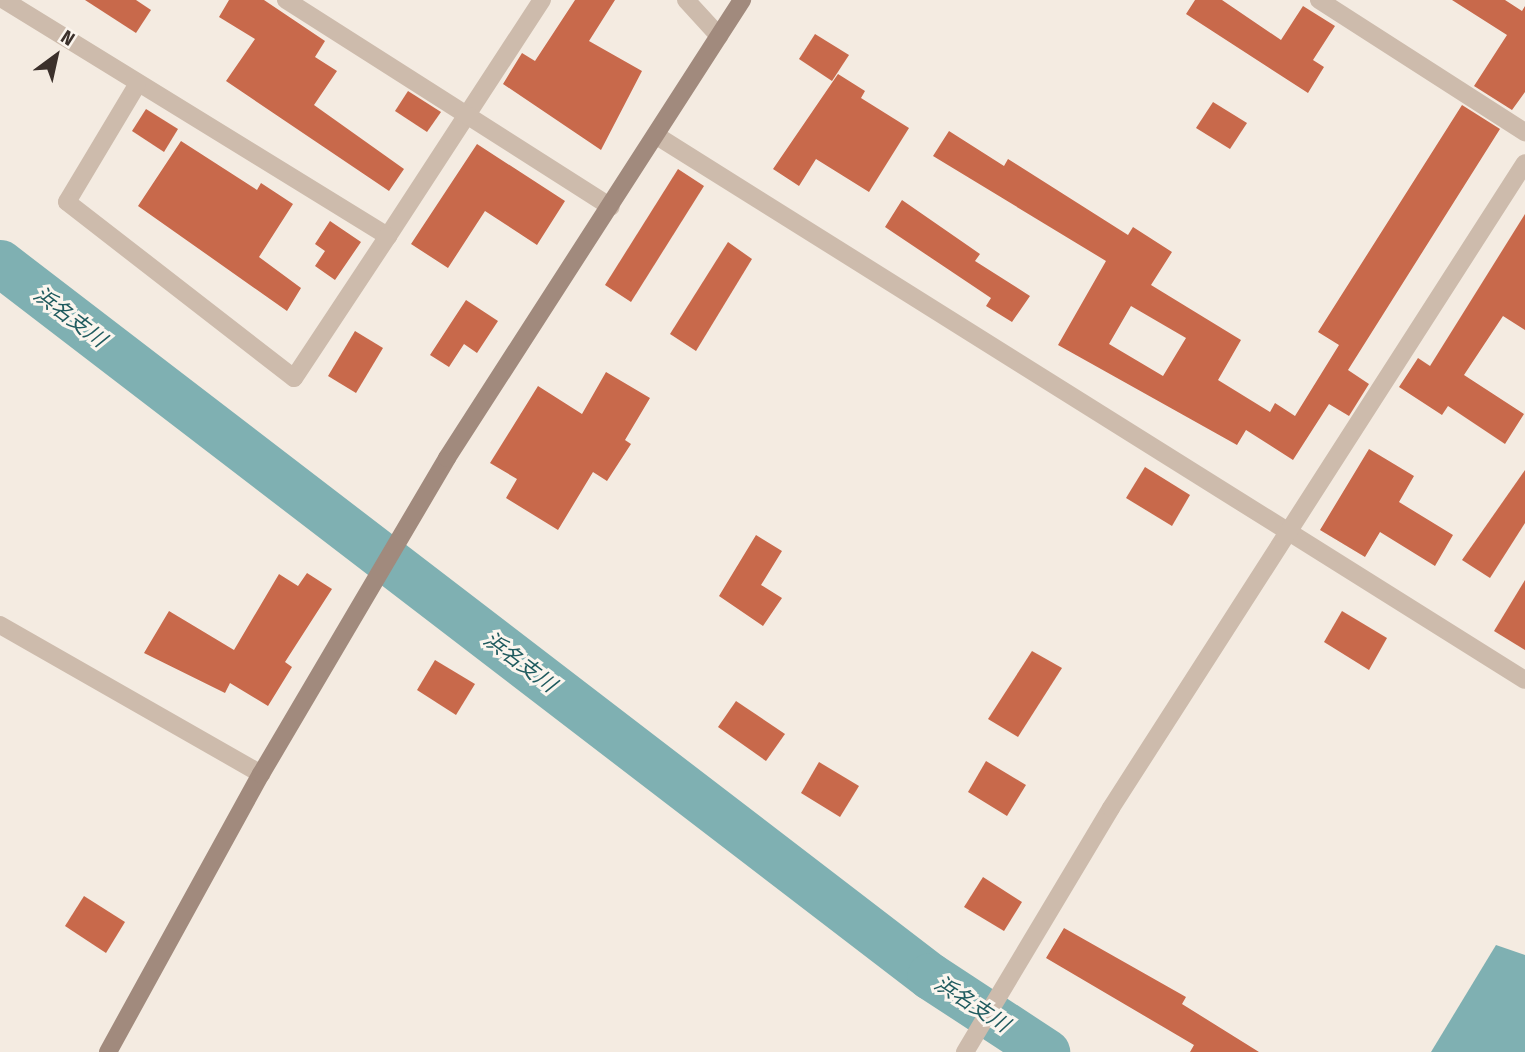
<!DOCTYPE html>
<html>
<head>
<meta charset="utf-8">
<style>
	body { margin:0 }
	#map { position:relative; width:1525px; height:1052px; overflow:hidden; background:#f4ebe1; font-family:"Fira Sans Condensed","Noto Sans JP",sans-serif }
	div>[style] { position:absolute }
	.water>* { inset:0; background:#7fb0b2 }
	.river>* { height:47px; margin:-23.5px; padding:0 23.5px; transform-origin:23.5px; border-radius:23.5px; background:#7fb0b2 }
	.building>* { inset:0; background:#c8694b }
	.street>* { height:18px; margin:-9px; padding:0 9px; transform-origin:9px; border-radius:9px; background:#cdbbac }
	.secondary>* { height:18px; margin:-9px; padding:0 9px; transform-origin:9px; border-radius:9px; background:#a18a7d }
	span { translate:-50% -50%; white-space:nowrap; text-align:center; line-height:1.15; -webkit-text-stroke:6px #fbf5ee; paint-order:stroke }
	.water-label { font-size:21px; color:#1f5a5e; font-style:italic }
	.north { position:absolute; left:21px; top:21px; width:70px; height:70px; -webkit-text-stroke:5px #fbf5ee; paint-order:stroke; rotate:33deg; font-size:19px; font-weight:700; line-height:28px; text-align:center; color:#3b302b }
	.north::after { content:''; display:block; margin:auto; width:24px; height:32px; background:#3b302b; clip-path:polygon(50% 0,100% 100%,50% 72%,0 100%) }
</style>
</head>
<body>
<div id="map">
	<div class="water">
		<i style="clip-path:polygon(1496px 945px,1525px 955px,1525px 1052px,1431px 1052px)"></i>
	</div>
	<div class="river">
		<i style="left:0;top:263px;width:1172px;rotate:37.48deg"></i>
		<i style="left:930px;top:976px;width:139px;rotate:33.2deg"></i>
	</div>
	<div class="building">
		<i style="clip-path:polygon(85px 0,136px 0,151px 10px,136px 33px)"></i>
		<i style="clip-path:polygon(229px 0,264px 0,325px 41px,315px 57px,337px 71px,314px 105px,404px 169px,389px 191px,226px 81px,255px 39px,219px 17px)"></i>
		<i style="clip-path:polygon(575px 0,615px 0,589px 41px,642px 71px,601px 150px,503px 84px,522px 53px,535px 61px)"></i>
		<i style="clip-path:polygon(1195px 0,1222px 0,1281px 40px,1303px 6px,1335px 26px,1313px 60px,1324px 67px,1308px 93px,1186px 14px)"></i>
		<i style="clip-path:polygon(1452px 0,1505px 0,1522px 11px,1525px 6px,1525px 92px,1512px 110px,1474px 86px,1507px 35px)"></i>
		<i style="clip-path:polygon(815px 34px,849px 55px,832px 81px,799px 59px)"></i>
		<i style="clip-path:polygon(838px 74px,865px 91px,861px 98px,909px 128px,869px 192px,816px 159px,799px 186px,773px 169px)"></i>
		<i style="clip-path:polygon(408px 91px,441px 112px,427px 132px,395px 111px)"></i>
		<i style="clip-path:polygon(1213px 102px,1247px 123px,1230px 149px,1196px 128px)"></i>
		<i style="clip-path:polygon(evenodd,1462px 105px,1500px 129px,1348px 370px,1369px 384px,1349px 416px,1329px 404px,1293px 460px,1246px 430px,1237px 445px,1058px 345px,1106px 261px,933px 156px,949px 131px,1004px 166px,1008px 159px,1128px 235px,1133px 227px,1172px 252px,1151px 285px,1241px 340px,1218px 380px,1270px 412px,1275px 403px,1295px 416px,1339px 345px,1318px 332px,1462px 105px,1131px 306px,1186px 338px,1163px 376px,1109px 344px,1131px 306px)"></i>
		<i style="clip-path:polygon(146px 109px,178px 129px,164px 152px,132px 131px)"></i>
		<i style="clip-path:polygon(181px 141px,257px 190px,261px 183px,293px 204px,259px 257px,301px 288px,287px 311px,138px 206px)"></i>
		<i style="clip-path:polygon(477px 144px,565px 201px,537px 245px,485px 211px,448px 268px,411px 244px)"></i>
		<i style="clip-path:polygon(678px 169px,704px 186px,631px 302px,605px 285px)"></i>
		<i style="clip-path:polygon(902px 200px,980px 254px,975px 261px,1030px 296px,1012px 322px,986px 306px,991px 298px,885px 227px)"></i>
		<i style="clip-path:polygon(1525px 214px,1525px 330px,1503px 316px,1464px 375px,1524px 414px,1505px 444px,1448px 406px,1442px 415px,1399px 387px,1418px 358px,1430px 366px)"></i>
		<i style="clip-path:polygon(330px 221px,361px 242px,335px 280px,315px 266px,325px 251px,315px 244px)"></i>
		<i style="clip-path:polygon(728px 242px,752px 259px,696px 351px,670px 334px)"></i>
		<i style="clip-path:polygon(466px 300px,498px 321px,477px 353px,464px 344px,449px 367px,430px 355px)"></i>
		<i style="clip-path:polygon(355px 331px,383px 348px,356px 393px,328px 376px)"></i>
		<i style="clip-path:polygon(606px 372px,650px 398px,625px 440px,631px 444px,607px 481px,593px 472px,558px 530px,506px 498px,517px 479px,490px 463px,538px 386px,582px 414px)"></i>
		<i style="clip-path:polygon(1369px 449px,1414px 476px,1399px 502px,1453px 535px,1435px 566px,1380px 532px,1365px 557px,1320px 530px)"></i>
		<i style="clip-path:polygon(1145px 467px,1190px 495px,1172px 526px,1126px 498px)"></i>
		<i style="clip-path:polygon(1525px 470px,1525px 523px,1490px 578px,1462px 560px)"></i>
		<i style="clip-path:polygon(756px 535px,782px 551px,761px 585px,782px 598px,763px 626px,719px 596px)"></i>
		<i style="clip-path:polygon(307px 573px,332px 589px,285px 662px,292px 667px,268px 706px,230px 683px,225px 693px,144px 653px,169px 611px,234px 650px,279px 574px,298px 586px)"></i>
		<i style="clip-path:polygon(1525px 580px,1525px 650px,1494px 631px)"></i>
		<i style="clip-path:polygon(1342px 611px,1387px 638px,1369px 670px,1324px 642px)"></i>
		<i style="clip-path:polygon(1032px 651px,1062px 668px,1018px 737px,988px 719px)"></i>
		<i style="clip-path:polygon(435px 660px,475px 684px,456px 715px,417px 690px)"></i>
		<i style="clip-path:polygon(736px 701px,785px 734px,766px 761px,718px 727px)"></i>
		<i style="clip-path:polygon(986px 761px,1026px 785px,1007px 816px,968px 792px)"></i>
		<i style="clip-path:polygon(819px 762px,859px 786px,840px 817px,801px 793px)"></i>
		<i style="clip-path:polygon(983px 877px,1022px 902px,1004px 931px,964px 907px)"></i>
		<i style="clip-path:polygon(84px 896px,125px 922px,106px 953px,65px 926px)"></i>
		<i style="clip-path:polygon(1064px 928px,1186px 997px,1182px 1004px,1259px 1052px,1190px 1052px,1194px 1045px,1046px 958px)"></i>
	</div>
	<div class="street">
		<i style="left:4px;top:0;width:451px;rotate:31.6deg"></i>
		<i style="left:388px;top:236px;width:282px;rotate:-56.9deg"></i>
		<i style="left:286px;top:0;width:385px;rotate:32.5deg"></i>
		<i style="left:686px;top:0;width:49px;rotate:47.5deg"></i>
		<i style="left:1319px;top:0;width:245px;rotate:32.7deg"></i>
		<i style="left:137px;top:85px;width:136px;rotate:120.9deg"></i>
		<i style="left:67px;top:202px;width:287px;rotate:37.8deg"></i>
		<i style="left:294px;top:378px;width:170px;rotate:-56.5deg"></i>
		<i style="left:657px;top:136px;width:1024px;rotate:32.08deg"></i>
		<i style="left:0;top:625px;width:301px;rotate:29.7deg"></i>
		<i style="left:965px;top:1052px;width:284px;rotate:-59.1deg"></i>
		<i style="left:1111px;top:808px;width:766px;rotate:-57.31deg"></i>
	</div>
	<div class="secondary">
		<i style="left:108px;top:1052px;width:317px;rotate:-61.2deg"></i>
		<i style="left:261px;top:774px;width:367px;rotate:-59.5deg"></i>
		<i style="left:447px;top:458px;width:545px;rotate:-57.21deg"></i>
	</div>
	<div class="water-label">
		<span style="left:70px;top:317px;rotate:37deg">浜名支川</span>
		<span style="left:520px;top:662px;rotate:37deg">浜名支川</span>
		<span style="left:972px;top:1004px;rotate:33deg">浜名支川</span>
	</div>
	<div class="north">N</div>
</div>
</body>
</html>
